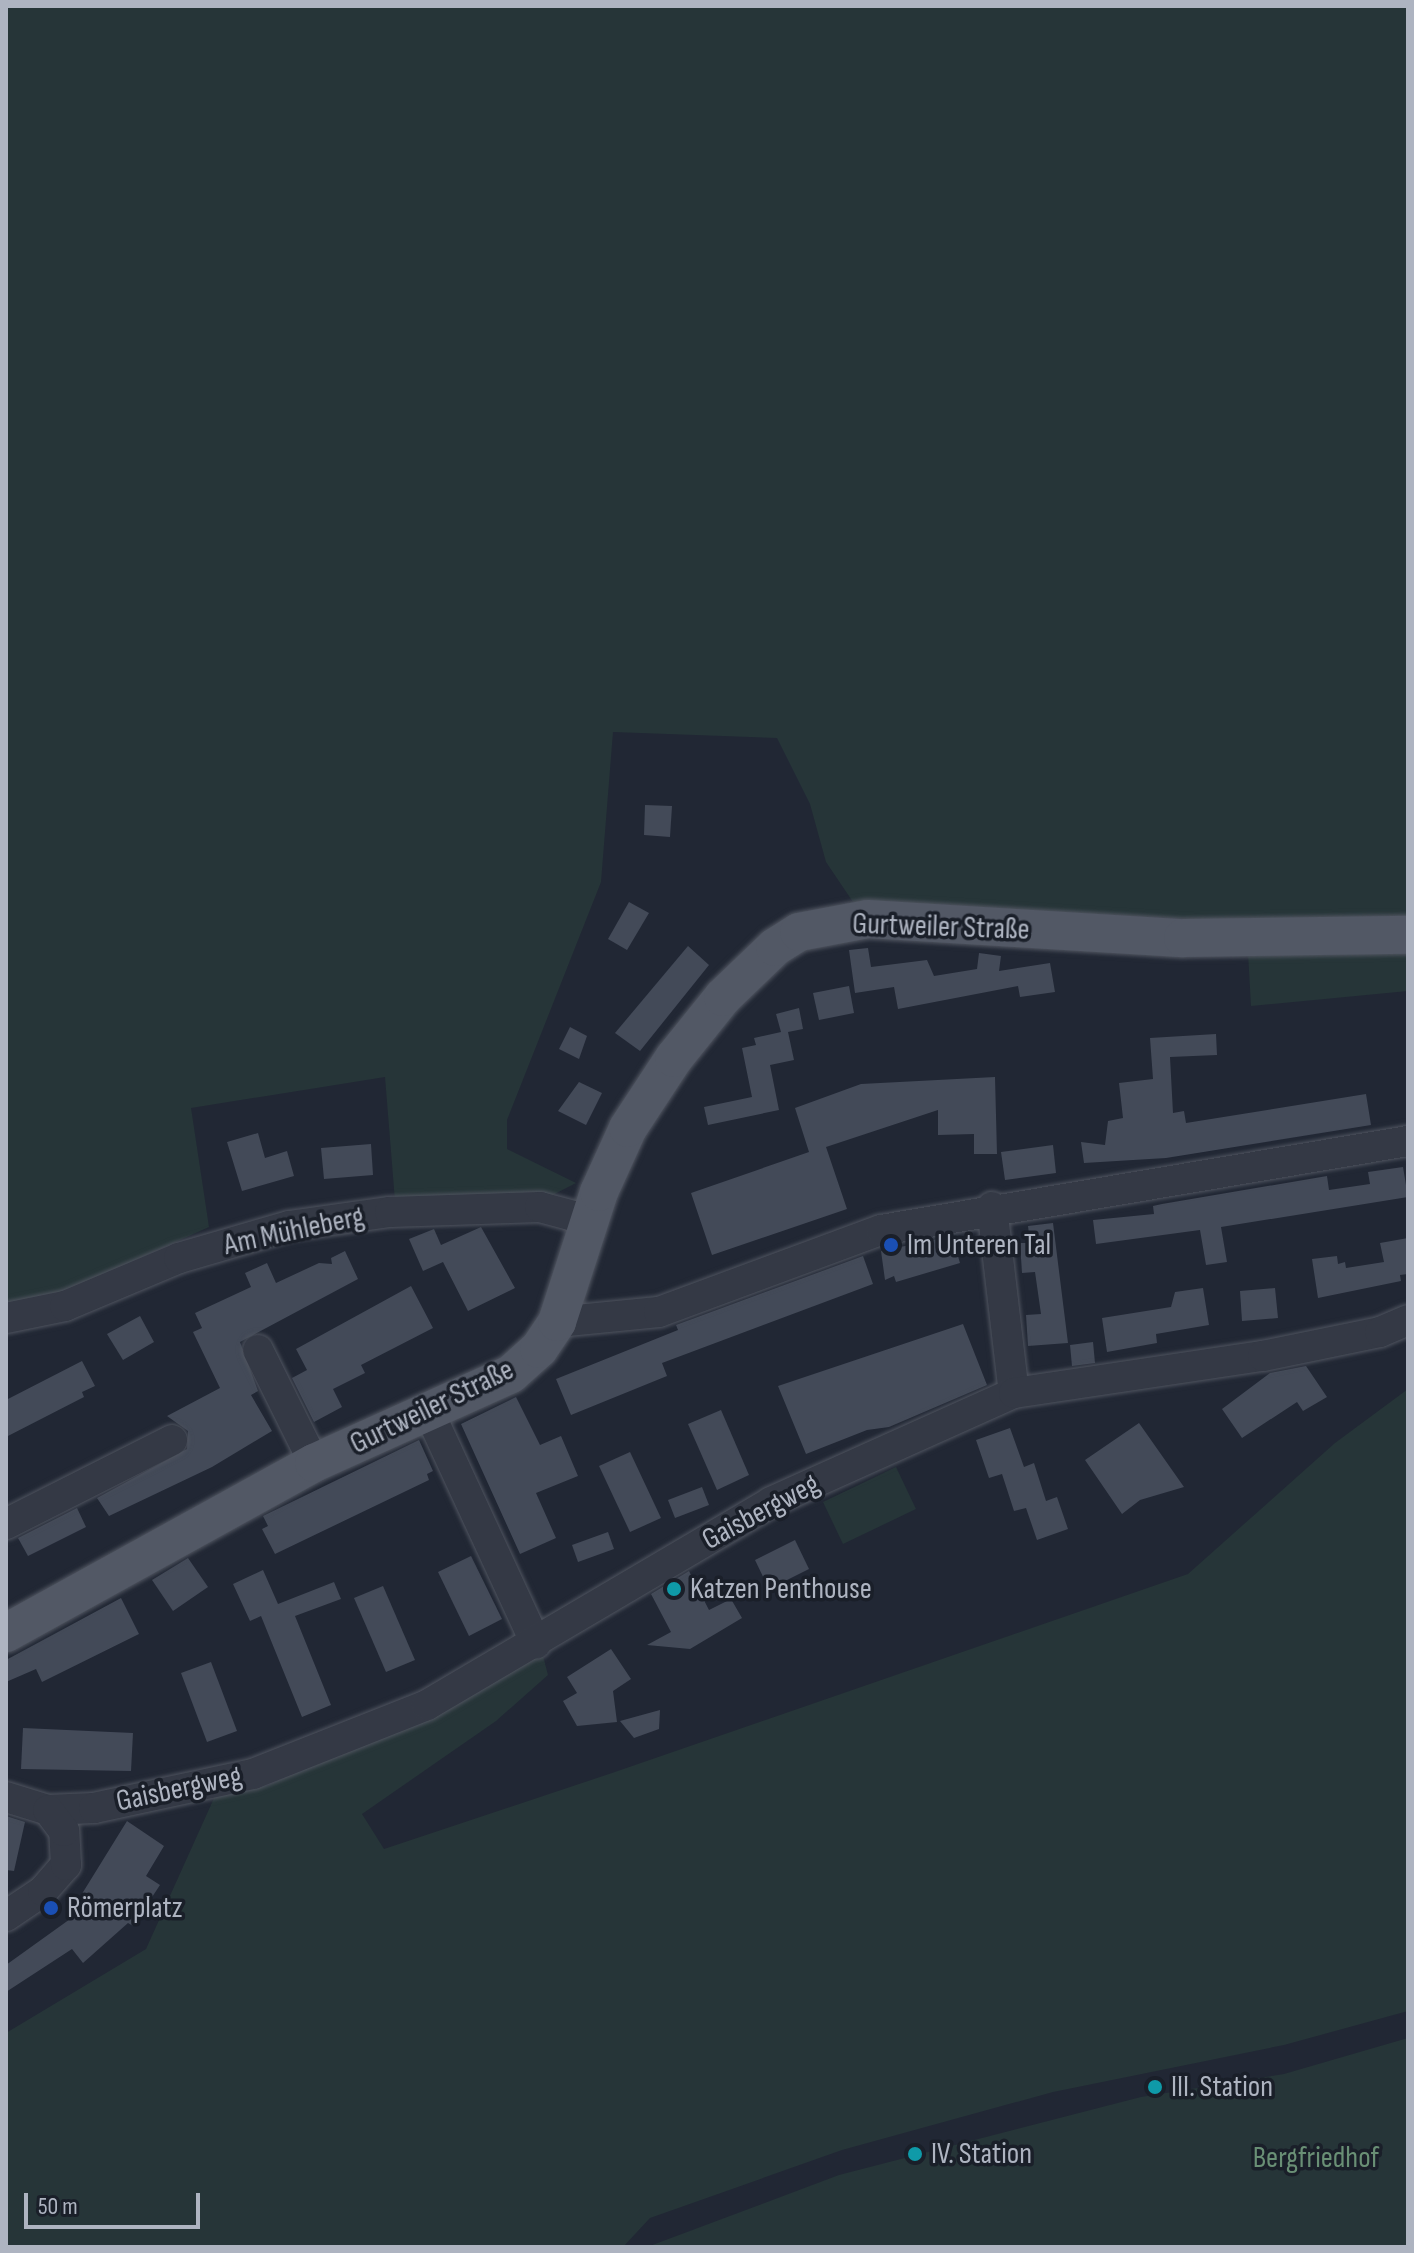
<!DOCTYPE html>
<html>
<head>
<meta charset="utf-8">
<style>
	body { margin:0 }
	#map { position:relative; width:1414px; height:2253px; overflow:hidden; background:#212734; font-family:"Sofia Sans Condensed",sans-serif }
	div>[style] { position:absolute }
	.green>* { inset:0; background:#263538 }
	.building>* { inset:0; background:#434a58 }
	.roads { filter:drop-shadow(0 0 2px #4f545f) drop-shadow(0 0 2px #4f545f) }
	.minor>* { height:30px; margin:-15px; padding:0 15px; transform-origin:15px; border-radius:15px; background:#343945 }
	.major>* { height:38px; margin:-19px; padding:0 19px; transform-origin:19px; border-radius:19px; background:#525865 }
	.dots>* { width:22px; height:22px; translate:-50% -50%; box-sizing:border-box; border:4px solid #1a1f29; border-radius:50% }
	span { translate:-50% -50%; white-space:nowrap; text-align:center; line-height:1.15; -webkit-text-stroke:7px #1a1f29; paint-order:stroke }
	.street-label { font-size:30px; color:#aeb4c1 }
	.poi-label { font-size:30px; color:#aeb4c1 }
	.left { translate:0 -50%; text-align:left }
	.park-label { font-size:30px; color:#698f75 }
	.frame { position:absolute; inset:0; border:8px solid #aeb4c1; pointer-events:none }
	.scale { position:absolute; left:24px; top:2193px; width:176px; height:36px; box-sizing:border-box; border:4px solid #aeb4c1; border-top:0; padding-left:10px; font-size:24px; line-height:28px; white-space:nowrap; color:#aeb4c1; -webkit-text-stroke:6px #1a1f29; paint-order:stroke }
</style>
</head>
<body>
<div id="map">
	<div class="green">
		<i style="clip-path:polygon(6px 6px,1408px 6px,1408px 919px,1246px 922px,853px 902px,826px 862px,810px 804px,777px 738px,613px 732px,601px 882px,507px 1120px,507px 1149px,576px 1183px,545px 1199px,395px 1201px,385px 1077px,191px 1108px,209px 1227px,64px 1292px,6px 1306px)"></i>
		<i style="clip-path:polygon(1408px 946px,1408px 991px,1251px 1006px,1248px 953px)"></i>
		<i style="clip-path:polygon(1408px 1389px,1408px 2011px,1284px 2045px,1053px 2092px,842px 2150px,650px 2218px,623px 2247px,6px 2247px,6px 2033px,146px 1949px,215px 1796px,267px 1786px,542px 1652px,548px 1675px,496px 1721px,362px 1814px,384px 1849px,612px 1773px,1188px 1574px,1335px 1443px)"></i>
		<i style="clip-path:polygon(896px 1467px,916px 1509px,843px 1544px,823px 1502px)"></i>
		<i style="clip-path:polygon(1408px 2038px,1408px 2247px,647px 2247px,839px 2175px,1141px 2097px,1284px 2074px)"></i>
	</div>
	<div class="building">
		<i style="clip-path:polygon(645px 805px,672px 806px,670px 837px,644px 835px)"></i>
		<i style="clip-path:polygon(629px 902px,649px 913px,627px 950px,608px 939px)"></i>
		<i style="clip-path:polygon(688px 946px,709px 965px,640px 1051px,615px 1033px)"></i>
		<i style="clip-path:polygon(868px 948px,871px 967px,927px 960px,934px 976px,977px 969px,979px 953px,1001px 956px,999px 971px,1050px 963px,1055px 992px,1020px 997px,1018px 986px,898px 1009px,894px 987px,855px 993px,849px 950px)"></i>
		<i style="clip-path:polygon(849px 986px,854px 1013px,819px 1020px,813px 993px)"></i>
		<i style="clip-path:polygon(799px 1008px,803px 1029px,788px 1032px,794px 1060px,770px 1065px,779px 1110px,708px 1125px,704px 1107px,752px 1097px,742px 1048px,756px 1045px,754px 1038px,781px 1032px,776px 1014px)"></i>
		<i style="clip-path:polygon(570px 1027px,587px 1036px,579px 1059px,559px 1049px)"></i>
		<i style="clip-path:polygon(1216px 1034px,1217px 1055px,1170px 1057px,1173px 1113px,1184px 1111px,1186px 1123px,1366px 1094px,1371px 1125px,1166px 1158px,1084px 1163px,1081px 1142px,1105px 1145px,1108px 1121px,1123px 1118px,1119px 1083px,1153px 1079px,1150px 1038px)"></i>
		<i style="clip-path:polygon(995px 1077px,997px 1154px,974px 1154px,974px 1134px,938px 1135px,938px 1110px,826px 1147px,847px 1209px,712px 1255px,691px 1193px,809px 1152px,795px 1108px,861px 1084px)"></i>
		<i style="clip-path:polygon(579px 1082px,602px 1093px,586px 1125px,558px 1111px)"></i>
		<i style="clip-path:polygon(258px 1133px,265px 1158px,287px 1151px,294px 1176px,242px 1191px,227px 1142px)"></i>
		<i style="clip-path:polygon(371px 1144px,373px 1175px,324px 1179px,321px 1148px)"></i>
		<i style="clip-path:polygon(1053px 1145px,1056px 1173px,1005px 1180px,1001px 1152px)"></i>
		<i style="clip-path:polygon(1403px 1167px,1408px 1197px,1221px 1227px,1227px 1262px,1206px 1265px,1200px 1230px,1096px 1244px,1093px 1220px,1154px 1214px,1153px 1206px,1162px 1204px,1327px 1176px,1329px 1190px,1370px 1184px,1368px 1172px)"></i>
		<i style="clip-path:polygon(1053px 1223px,1068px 1343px,1028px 1346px,1026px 1315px,1041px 1314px,1035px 1272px,1022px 1273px,1020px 1243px,1030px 1243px,1028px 1226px)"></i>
		<i style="clip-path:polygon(481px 1227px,515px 1288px,468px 1311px,443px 1262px,423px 1271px,409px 1239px,434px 1229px,441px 1245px)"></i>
		<i style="clip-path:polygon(952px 1236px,960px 1263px,896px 1282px,894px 1276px,885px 1280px,881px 1251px)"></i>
		<i style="clip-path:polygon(1408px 1238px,1408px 1274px,1400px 1275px,1401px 1281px,1318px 1298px,1312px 1259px,1337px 1256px,1338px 1264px,1345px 1262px,1346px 1268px,1384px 1262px,1380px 1243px)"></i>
		<i style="clip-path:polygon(345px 1251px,358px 1279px,240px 1342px,258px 1391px,251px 1395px,272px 1431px,212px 1467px,109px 1516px,97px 1498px,187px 1449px,188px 1431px,167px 1416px,220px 1388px,193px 1332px,202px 1328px,195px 1313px,251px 1287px,245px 1273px,267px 1263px,276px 1283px,319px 1263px,332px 1264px,331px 1258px)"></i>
		<i style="clip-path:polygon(863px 1256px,873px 1284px,662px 1363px,667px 1376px,571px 1415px,556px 1379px,678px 1330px,676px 1325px)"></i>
		<i style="clip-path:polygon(411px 1286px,433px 1328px,361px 1365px,365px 1373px,333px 1389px,342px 1407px,314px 1422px,292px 1378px,307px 1370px,296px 1349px)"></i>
		<i style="clip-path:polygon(1203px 1288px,1209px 1325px,1156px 1334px,1157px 1343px,1107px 1352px,1102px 1318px,1171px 1307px,1175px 1292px)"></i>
		<i style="clip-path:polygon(1275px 1288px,1278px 1318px,1242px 1321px,1240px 1291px)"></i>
		<i style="clip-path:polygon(140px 1316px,154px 1342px,123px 1360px,107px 1334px)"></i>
		<i style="clip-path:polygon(963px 1324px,987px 1385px,889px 1427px,867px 1430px,806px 1454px,778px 1386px)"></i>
		<i style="clip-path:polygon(1093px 1342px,1095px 1363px,1072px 1366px,1070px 1345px)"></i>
		<i style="clip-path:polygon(82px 1361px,95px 1386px,82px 1392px,84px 1397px,6px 1437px,6px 1400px)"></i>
		<i style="clip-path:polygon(1306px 1366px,1327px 1397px,1303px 1411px,1297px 1402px,1242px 1438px,1222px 1409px,1270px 1373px)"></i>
		<i style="clip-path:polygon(516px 1397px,540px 1445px,561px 1436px,578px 1476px,536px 1493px,556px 1538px,520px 1554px,461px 1424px)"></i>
		<i style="clip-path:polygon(721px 1410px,749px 1475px,717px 1490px,688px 1424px)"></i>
		<i style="clip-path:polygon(1139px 1423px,1184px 1487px,1140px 1500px,1122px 1514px,1085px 1460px)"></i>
		<i style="clip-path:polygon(1010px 1428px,1024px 1467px,1034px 1463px,1046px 1501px,1057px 1497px,1068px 1529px,1037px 1540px,1026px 1508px,1014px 1511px,1002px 1474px,989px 1478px,976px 1440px)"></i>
		<i style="clip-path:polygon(419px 1440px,433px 1471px,427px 1474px,429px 1480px,275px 1554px,262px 1529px,268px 1526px,263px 1516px)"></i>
		<i style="clip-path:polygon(630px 1452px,661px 1518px,630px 1532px,599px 1466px)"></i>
		<i style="clip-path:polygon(702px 1487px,709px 1505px,675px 1518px,668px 1500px)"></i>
		<i style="clip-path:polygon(77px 1508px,86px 1527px,28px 1556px,18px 1538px)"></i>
		<i style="clip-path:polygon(608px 1532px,614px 1549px,578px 1562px,572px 1545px)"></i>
		<i style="clip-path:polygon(795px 1540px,809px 1569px,769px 1589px,755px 1560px)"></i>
		<i style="clip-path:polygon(471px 1556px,502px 1619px,469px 1636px,438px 1572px)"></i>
		<i style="clip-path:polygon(188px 1558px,208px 1587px,173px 1611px,152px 1580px)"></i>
		<i style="clip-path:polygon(263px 1570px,278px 1604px,334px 1582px,341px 1599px,295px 1616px,331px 1705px,302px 1717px,261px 1616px,250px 1621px,233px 1584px)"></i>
		<i style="clip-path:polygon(689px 1571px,709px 1610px,731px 1599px,742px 1618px,690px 1649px,647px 1645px,671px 1632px,651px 1594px)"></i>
		<i style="clip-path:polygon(383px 1586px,415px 1660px,386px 1672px,354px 1598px)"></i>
		<i style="clip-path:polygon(121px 1598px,139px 1634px,42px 1682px,36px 1669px,6px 1682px,6px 1660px)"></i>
		<i style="clip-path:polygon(611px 1649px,631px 1679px,613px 1691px,617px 1722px,577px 1726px,563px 1701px,577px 1693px,567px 1677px)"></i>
		<i style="clip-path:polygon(211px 1662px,237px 1731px,207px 1742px,181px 1673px)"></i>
		<i style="clip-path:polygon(660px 1710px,659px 1729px,634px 1738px,620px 1721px)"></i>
		<i style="clip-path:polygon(23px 1728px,133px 1733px,131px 1771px,21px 1769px)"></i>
		<i style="clip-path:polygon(6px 1816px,25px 1822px,14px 1871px,6px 1870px)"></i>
		<i style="clip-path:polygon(127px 1821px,164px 1846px,146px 1876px,160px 1885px,133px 1926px,128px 1923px,83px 1963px,72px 1949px,6px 1992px,6px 1965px,91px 1904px,80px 1897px)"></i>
	</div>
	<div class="roads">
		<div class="minor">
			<i style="left:992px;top:1207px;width:187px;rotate:83.3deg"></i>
			<i style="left:6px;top:1318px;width:60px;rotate:-11.5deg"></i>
			<i style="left:65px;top:1306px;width:124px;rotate:-22.8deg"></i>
			<i style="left:179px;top:1258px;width:115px;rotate:-16.2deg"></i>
			<i style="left:289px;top:1226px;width:102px;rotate:-7.9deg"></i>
			<i style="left:390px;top:1212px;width:150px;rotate:-1.9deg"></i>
			<i style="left:540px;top:1207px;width:54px;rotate:15.1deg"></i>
			<i style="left:557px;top:1322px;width:102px;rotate:-5.6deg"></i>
			<i style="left:659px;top:1312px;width:237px;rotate:-20.3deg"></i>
			<i style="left:881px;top:1230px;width:534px;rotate:-9.59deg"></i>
			<i style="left:258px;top:1350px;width:126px;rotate:63.6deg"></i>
			<i style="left:429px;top:1412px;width:255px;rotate:65.2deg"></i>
			<i style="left:6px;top:1524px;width:186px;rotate:-26.8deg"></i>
			<i style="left:6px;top:1797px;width:44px;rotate:17.2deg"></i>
			<i style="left:48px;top:1810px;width:46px;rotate:-2.5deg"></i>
			<i style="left:94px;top:1808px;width:163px;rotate:-12.1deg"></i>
			<i style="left:253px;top:1774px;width:187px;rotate:-21.6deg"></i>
			<i style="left:427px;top:1705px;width:399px;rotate:-30.5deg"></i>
			<i style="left:771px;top:1502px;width:266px;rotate:-24.2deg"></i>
			<i style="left:1014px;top:1393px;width:252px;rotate:-8.5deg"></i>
			<i style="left:1263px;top:1356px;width:119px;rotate:-11.6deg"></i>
			<i style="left:1380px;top:1332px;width:30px;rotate:-23deg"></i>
			<i style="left:6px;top:1916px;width:45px;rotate:-34deg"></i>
			<i style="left:43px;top:1891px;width:35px;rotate:-49deg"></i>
			<i style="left:66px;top:1865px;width:34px;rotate:-93deg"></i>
			<i style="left:64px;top:1831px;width:26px;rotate:-127deg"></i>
		</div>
		<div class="major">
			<i style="left:6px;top:1633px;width:352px;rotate:-28.9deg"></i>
			<i style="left:314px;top:1463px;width:216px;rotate:-24.3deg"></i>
			<i style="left:511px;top:1374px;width:38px;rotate:-42deg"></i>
			<i style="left:539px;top:1349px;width:32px;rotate:-56deg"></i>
			<i style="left:557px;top:1322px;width:137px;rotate:-72.1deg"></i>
			<i style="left:599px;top:1192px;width:70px;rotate:-65.6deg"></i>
			<i style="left:628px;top:1128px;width:84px;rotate:-56.7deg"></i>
			<i style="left:674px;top:1058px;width:78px;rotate:-51.2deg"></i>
			<i style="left:723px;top:997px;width:72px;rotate:-43.9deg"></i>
			<i style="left:775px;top:947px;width:28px;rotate:-32deg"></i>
			<i style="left:799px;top:932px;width:70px;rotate:-10.7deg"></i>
			<i style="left:868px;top:919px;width:316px;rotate:3.5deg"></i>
			<i style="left:1183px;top:938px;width:225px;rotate:-0.8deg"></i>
		</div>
	</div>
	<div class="dots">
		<i style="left:891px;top:1245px;background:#1a4fb4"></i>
		<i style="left:674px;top:1589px;background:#0f9aa8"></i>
		<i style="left:51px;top:1908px;background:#1a4fb4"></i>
		<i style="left:1155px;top:2087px;background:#0f9aa8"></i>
		<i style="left:915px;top:2154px;background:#0f9aa8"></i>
	</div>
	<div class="street-label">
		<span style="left:941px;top:927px;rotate:2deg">Gurtweiler Straße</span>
		<span style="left:294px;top:1231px;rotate:-12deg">Am Mühleberg</span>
		<span style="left:432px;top:1407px;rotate:-26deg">Gurtweiler Straße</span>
		<span style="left:761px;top:1512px;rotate:-28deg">Gaisbergweg</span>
		<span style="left:179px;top:1789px;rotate:-12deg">Gaisbergweg</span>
	</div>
	<div class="poi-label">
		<span class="left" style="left:907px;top:1245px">Im Unteren Tal</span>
		<span class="left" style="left:690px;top:1589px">Katzen Penthouse</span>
		<span class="left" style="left:67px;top:1908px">Römerplatz</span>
		<span class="left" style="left:1171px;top:2087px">III. Station</span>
		<span class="left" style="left:931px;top:2154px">IV. Station</span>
	</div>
	<div class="park-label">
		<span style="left:1316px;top:2158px">Bergfriedhof</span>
	</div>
	<div class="frame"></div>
	<div class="scale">50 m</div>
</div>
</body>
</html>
